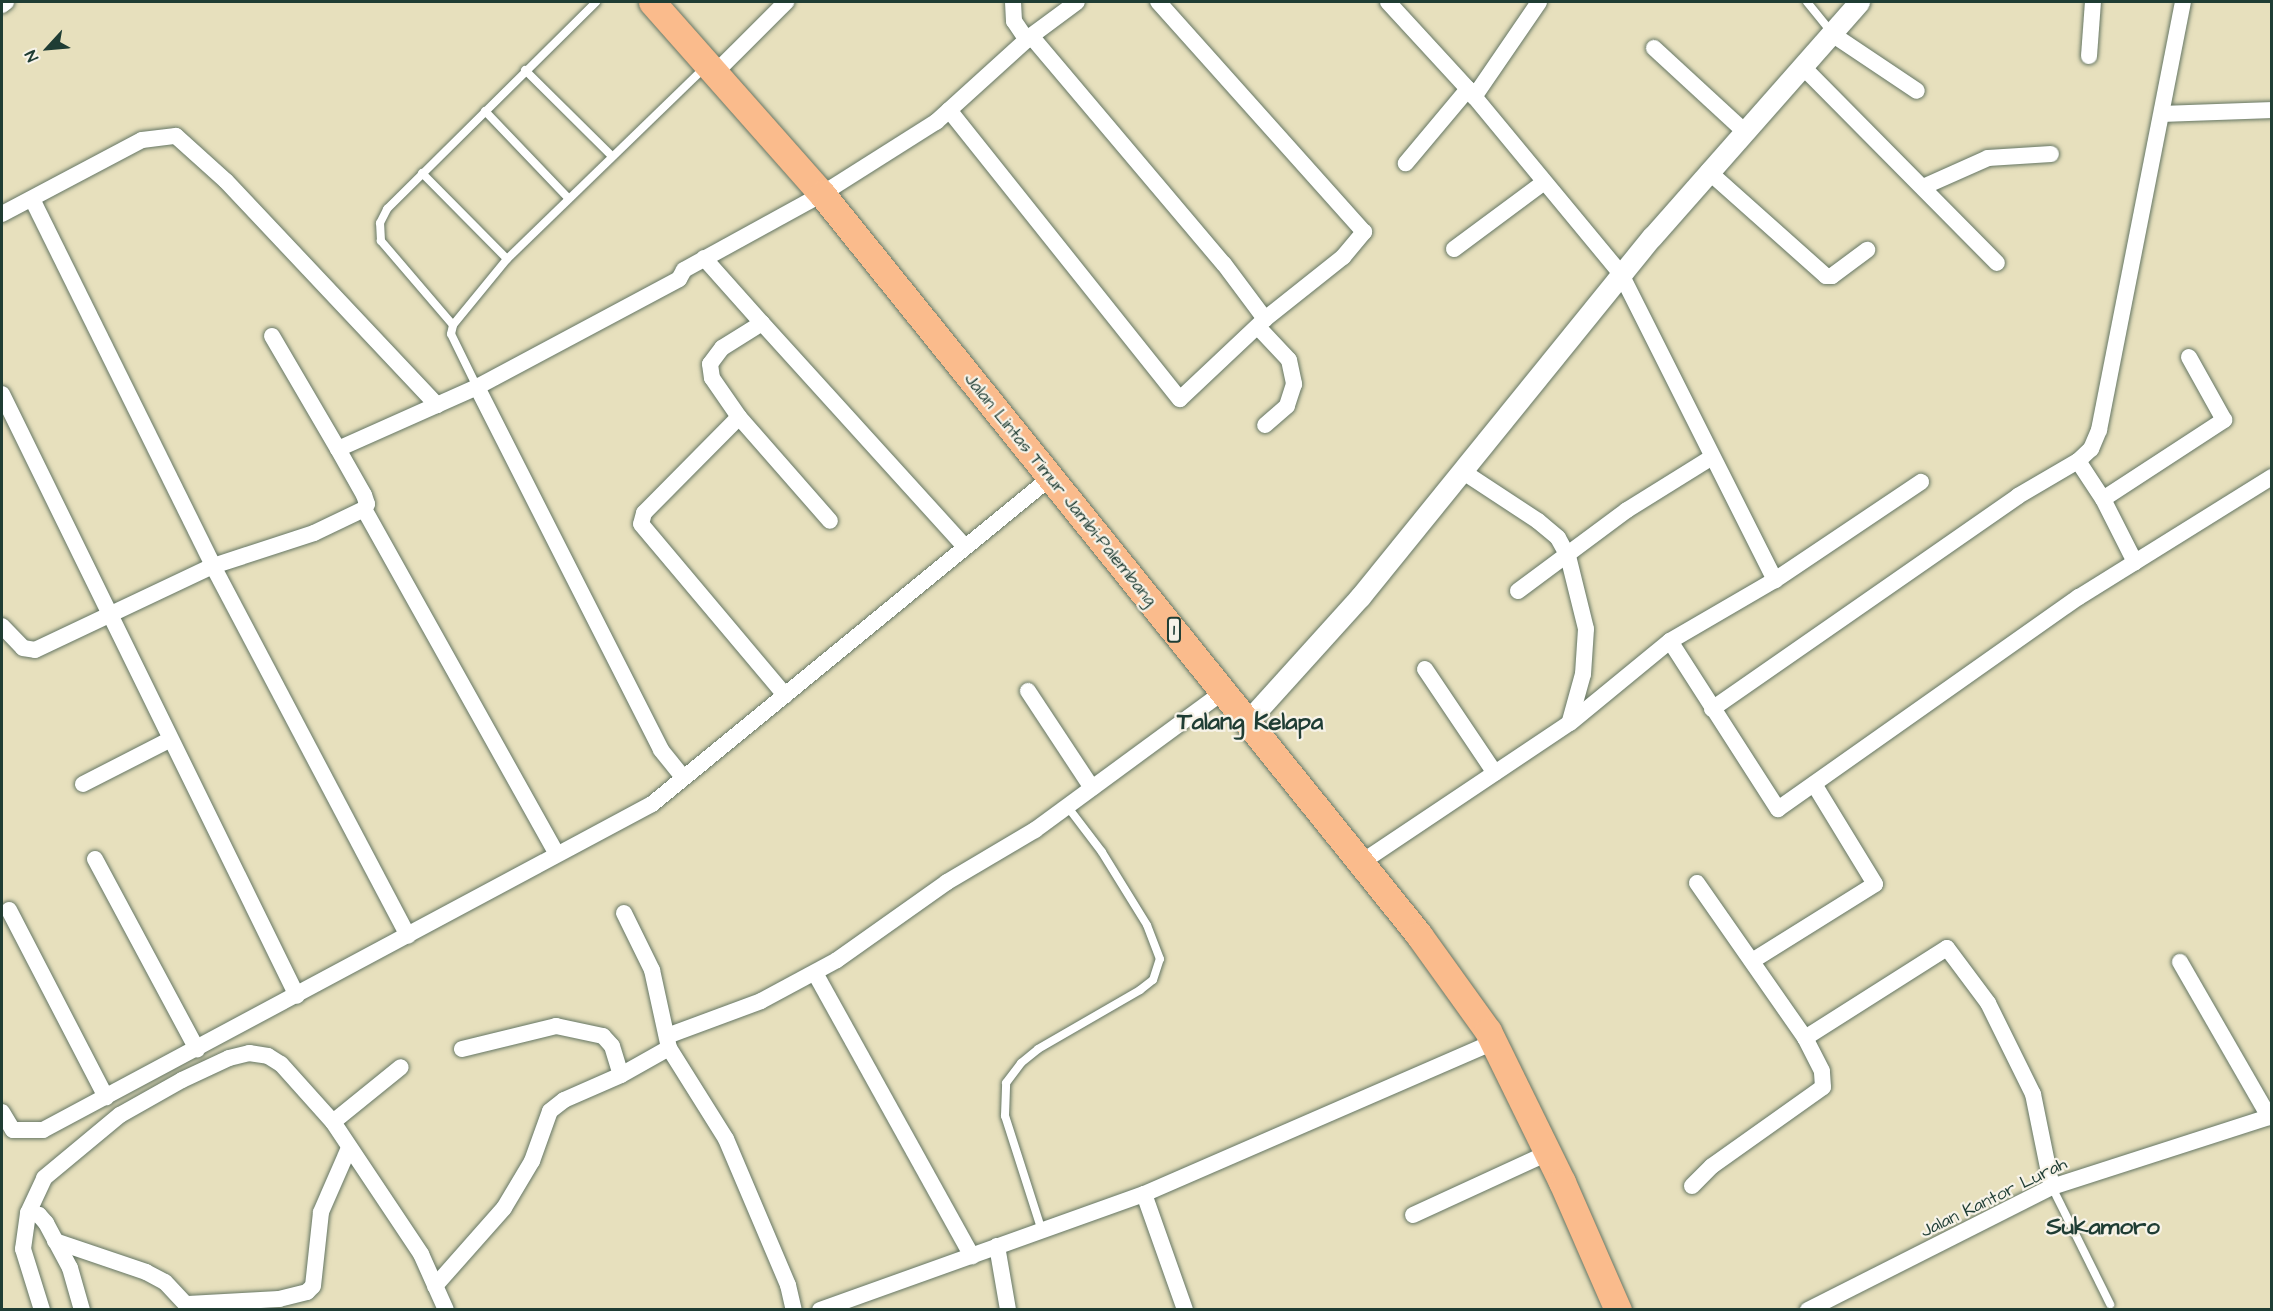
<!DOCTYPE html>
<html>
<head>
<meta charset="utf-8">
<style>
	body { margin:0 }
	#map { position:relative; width:2273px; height:1311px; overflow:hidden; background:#e7e0bd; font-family:"Architects Daughter",sans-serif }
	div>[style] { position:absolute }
	.roads { filter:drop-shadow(0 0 2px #657664) drop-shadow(0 0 2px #657664) }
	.service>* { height:8px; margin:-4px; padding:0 4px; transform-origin:4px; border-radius:4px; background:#fff }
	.minor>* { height:16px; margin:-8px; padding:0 8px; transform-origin:8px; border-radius:8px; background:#fff }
	.tertiary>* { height:21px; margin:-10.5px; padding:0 10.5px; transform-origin:10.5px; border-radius:10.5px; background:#fff }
	.trunk>* { height:27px; margin:-13.5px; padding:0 13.5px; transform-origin:13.5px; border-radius:13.5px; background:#fabb8c }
	span { translate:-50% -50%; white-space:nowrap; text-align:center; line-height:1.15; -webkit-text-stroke:4.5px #f7f3e8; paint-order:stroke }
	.shield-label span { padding:2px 4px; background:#f7f3e8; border:2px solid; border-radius:4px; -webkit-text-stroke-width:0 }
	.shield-label { font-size:16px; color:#1f3d34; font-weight:700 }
	.street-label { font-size:18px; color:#1f3d34 }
	.district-label { font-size:24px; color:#1f3d34; font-weight:700 }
	.frame { position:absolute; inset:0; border:3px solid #1f3d34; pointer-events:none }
	.north { position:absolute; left:18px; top:18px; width:60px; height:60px; -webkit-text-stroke:4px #f7f3e8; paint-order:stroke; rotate:244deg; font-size:16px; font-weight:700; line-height:24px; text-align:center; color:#1f3d34 }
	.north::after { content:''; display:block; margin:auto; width:21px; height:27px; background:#1f3d34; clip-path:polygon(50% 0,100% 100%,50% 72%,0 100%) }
</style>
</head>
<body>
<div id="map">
	<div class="roads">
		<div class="service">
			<i style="left:1807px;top:2px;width:40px;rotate:51deg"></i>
			<i style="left:525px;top:70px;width:122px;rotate:44.7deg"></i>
			<i style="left:485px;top:111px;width:120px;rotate:46.3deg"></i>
			<i style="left:422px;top:173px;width:121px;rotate:45.3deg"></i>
			<i style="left:453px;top:325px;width:111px;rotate:-130.6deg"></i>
			<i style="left:381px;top:241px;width:18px;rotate:-93deg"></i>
			<i style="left:380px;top:223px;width:16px;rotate:-63deg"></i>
			<i style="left:387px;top:209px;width:294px;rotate:-44.7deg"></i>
			<i style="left:477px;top:387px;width:59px;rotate:-116.1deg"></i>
			<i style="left:451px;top:334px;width:9px;rotate:-77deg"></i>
			<i style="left:453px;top:325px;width:85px;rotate:-50.7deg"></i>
			<i style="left:507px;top:259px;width:274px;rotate:-44.1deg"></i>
			<i style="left:2052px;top:1187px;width:131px;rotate:63.6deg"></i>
			<i style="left:1042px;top:1231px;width:121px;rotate:-107.8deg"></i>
			<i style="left:1005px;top:1116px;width:33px;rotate:-88deg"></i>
			<i style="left:1006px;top:1083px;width:25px;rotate:-53deg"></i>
			<i style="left:1021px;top:1063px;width:22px;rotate:-39deg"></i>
			<i style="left:1038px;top:1049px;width:118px;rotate:-30deg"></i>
			<i style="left:1140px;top:990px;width:16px;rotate:-38deg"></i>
			<i style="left:1153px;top:980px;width:22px;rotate:-72deg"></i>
			<i style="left:1160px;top:959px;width:36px;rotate:-111deg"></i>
			<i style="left:1147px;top:925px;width:86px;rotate:-121.7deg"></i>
			<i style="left:1102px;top:852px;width:58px;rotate:-127.3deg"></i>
		</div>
		<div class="minor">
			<i style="left:1013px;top:2px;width:19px;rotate:87deg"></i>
			<i style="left:1014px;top:21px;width:23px;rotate:56deg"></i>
			<i style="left:1388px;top:2px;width:118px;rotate:47.4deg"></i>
			<i style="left:1468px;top:89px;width:97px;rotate:130deg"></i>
			<i style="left:2px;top:5px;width:5px;rotate:-37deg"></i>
			<i style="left:1832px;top:34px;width:102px;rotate:33.8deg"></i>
			<i style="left:1031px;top:36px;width:299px;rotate:49.8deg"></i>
			<i style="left:1224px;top:264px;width:69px;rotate:53.3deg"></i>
			<i style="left:1654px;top:48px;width:121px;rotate:42.7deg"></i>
			<i style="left:2089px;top:56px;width:54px;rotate:-85.8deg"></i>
			<i style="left:1802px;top:66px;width:277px;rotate:45.3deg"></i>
			<i style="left:717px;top:71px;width:98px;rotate:-45deg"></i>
			<i style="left:1468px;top:89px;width:240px;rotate:50.4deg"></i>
			<i style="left:1621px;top:274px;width:343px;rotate:63.3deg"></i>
			<i style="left:1474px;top:97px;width:115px;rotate:-55.6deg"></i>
			<i style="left:949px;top:110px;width:370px;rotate:51.4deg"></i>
			<i style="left:1180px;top:399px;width:117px;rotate:-43.3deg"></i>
			<i style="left:1265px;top:319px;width:100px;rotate:-38.5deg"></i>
			<i style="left:1343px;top:257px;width:33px;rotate:-50deg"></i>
			<i style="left:1364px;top:232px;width:309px;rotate:-131.8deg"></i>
			<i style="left:2162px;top:114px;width:110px;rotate:-2.1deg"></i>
			<i style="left:1708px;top:171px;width:158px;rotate:41.7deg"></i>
			<i style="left:1826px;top:276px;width:6px"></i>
			<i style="left:1832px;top:276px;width:44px;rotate:-36.6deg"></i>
			<i style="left:1923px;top:187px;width:71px;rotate:-24deg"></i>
			<i style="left:1988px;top:158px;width:63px;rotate:-3.6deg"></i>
			<i style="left:32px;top:199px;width:409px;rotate:63.7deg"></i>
			<i style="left:213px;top:566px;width:418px;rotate:62.2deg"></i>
			<i style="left:2px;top:214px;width:158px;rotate:-27.9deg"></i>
			<i style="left:142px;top:140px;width:34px;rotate:-7deg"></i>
			<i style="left:176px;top:136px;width:67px;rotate:42deg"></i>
			<i style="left:226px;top:181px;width:308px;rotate:46.7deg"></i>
			<i style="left:1454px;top:249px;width:111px;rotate:-36.6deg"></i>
			<i style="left:704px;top:258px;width:87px;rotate:48.3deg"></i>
			<i style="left:762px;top:323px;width:47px;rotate:148deg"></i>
			<i style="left:722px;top:348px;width:20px;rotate:127deg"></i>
			<i style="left:710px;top:364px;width:14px;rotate:82deg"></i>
			<i style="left:712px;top:378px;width:47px;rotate:55.3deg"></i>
			<i style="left:739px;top:417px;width:138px;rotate:48.8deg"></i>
			<i style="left:762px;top:323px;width:302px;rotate:47.8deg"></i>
			<i style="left:1258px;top:327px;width:45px;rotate:46.8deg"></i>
			<i style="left:1289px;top:360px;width:25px;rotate:78deg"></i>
			<i style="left:1294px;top:384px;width:23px;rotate:108deg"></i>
			<i style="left:1287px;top:406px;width:29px;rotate:139deg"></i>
			<i style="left:272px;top:336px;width:131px;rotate:59.7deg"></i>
			<i style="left:477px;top:387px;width:407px;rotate:63.1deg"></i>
			<i style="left:661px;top:750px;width:35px;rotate:51deg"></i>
			<i style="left:2px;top:394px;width:670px;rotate:63.89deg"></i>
			<i style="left:739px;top:417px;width:135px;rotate:134.7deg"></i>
			<i style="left:644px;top:513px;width:11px;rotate:105deg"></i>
			<i style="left:641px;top:524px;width:224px;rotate:49.9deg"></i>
			<i style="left:2078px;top:461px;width:45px;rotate:56.7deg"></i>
			<i style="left:2103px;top:499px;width:71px;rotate:63.1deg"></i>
			<i style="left:1462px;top:471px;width:91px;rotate:33.3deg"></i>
			<i style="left:1538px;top:521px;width:26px;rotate:40deg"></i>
			<i style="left:1558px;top:538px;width:21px;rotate:61deg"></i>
			<i style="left:1568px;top:556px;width:75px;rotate:76.1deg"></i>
			<i style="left:1586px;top:629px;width:45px;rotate:93.8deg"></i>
			<i style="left:1583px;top:674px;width:49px;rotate:105.5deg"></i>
			<i style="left:2103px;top:499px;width:145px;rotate:-33.1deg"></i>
			<i style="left:2224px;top:420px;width:72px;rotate:-119.1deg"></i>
			<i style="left:364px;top:509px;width:395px;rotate:60.8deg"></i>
			<i style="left:1518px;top:591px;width:136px;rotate:-36.6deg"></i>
			<i style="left:1627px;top:510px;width:100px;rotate:-31.9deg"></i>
			<i style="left:2px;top:626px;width:30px;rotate:46deg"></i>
			<i style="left:23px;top:648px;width:12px;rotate:9deg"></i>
			<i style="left:35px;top:650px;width:197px;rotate:-25.3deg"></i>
			<i style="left:213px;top:566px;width:106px;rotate:-18.1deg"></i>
			<i style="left:314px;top:533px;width:55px;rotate:-25.6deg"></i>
			<i style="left:364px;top:509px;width:6px;rotate:-59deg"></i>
			<i style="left:367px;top:504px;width:9px;rotate:-108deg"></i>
			<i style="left:364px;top:495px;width:53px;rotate:-119.5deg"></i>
			<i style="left:338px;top:449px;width:152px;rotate:-24deg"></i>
			<i style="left:477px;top:387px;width:229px;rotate:-28.1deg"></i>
			<i style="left:679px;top:279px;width:10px;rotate:-61deg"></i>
			<i style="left:684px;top:270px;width:158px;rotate:-28.8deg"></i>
			<i style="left:822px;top:194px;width:135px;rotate:-32.3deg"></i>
			<i style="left:936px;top:122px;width:128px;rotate:-42.2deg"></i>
			<i style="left:1031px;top:36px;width:57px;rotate:-36.5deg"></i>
			<i style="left:1670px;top:641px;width:121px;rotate:-30.2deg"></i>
			<i style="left:1775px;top:580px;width:176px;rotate:-33.9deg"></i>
			<i style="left:1425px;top:669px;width:125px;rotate:56.1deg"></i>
			<i style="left:1028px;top:691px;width:116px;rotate:56.6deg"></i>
			<i style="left:1712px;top:709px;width:373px;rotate:-34.8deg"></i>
			<i style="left:2018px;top:496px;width:69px;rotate:-30.3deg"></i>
			<i style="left:2078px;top:461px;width:18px;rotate:-43deg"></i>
			<i style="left:2091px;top:449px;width:21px;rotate:-67deg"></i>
			<i style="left:2099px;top:430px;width:436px;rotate:-78.9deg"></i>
			<i style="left:83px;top:784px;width:97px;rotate:-27.1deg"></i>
			<i style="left:95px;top:859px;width:216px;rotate:61.8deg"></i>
			<i style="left:1362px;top:862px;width:250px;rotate:-33.8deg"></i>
			<i style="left:1570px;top:723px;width:129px;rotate:-39.4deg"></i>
			<i style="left:1670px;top:641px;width:200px;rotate:57.3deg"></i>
			<i style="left:1778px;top:809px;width:368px;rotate:-35.2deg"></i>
			<i style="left:2079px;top:597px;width:227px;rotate:-31.9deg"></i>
			<i style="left:1697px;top:883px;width:189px;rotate:55.1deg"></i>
			<i style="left:9px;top:910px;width:211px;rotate:62.6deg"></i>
			<i style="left:624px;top:913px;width:64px;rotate:63.8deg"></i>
			<i style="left:652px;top:970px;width:80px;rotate:77.7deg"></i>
			<i style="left:669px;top:1048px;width:107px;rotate:57.9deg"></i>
			<i style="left:726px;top:1139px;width:159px;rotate:67deg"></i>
			<i style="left:788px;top:1285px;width:26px;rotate:77deg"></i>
			<i style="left:1752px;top:961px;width:145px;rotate:-32deg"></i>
			<i style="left:1875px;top:884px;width:117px;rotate:-121.4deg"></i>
			<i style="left:2180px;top:962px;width:179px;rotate:60.1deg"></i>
			<i style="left:815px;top:973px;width:324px;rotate:61deg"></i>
			<i style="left:667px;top:1036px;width:100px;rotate:-20.4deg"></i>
			<i style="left:761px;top:1001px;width:86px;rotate:-28.3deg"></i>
			<i style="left:837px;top:960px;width:135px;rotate:-35.3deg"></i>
			<i style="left:947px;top:882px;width:102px;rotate:-30.6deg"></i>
			<i style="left:1035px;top:830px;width:233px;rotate:-36.3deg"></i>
			<i style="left:462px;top:1049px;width:97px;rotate:-13.7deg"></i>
			<i style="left:556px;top:1026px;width:48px;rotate:12deg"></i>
			<i style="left:603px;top:1036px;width:13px;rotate:48deg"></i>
			<i style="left:612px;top:1046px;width:30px;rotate:73deg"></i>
			<i style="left:2px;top:1112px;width:21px;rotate:59deg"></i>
			<i style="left:13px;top:1130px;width:30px"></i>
			<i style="left:43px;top:1130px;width:691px;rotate:-28.16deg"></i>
			<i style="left:652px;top:804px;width:514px;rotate:-39.32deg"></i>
			<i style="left:333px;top:1122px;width:87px;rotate:-39deg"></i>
			<i style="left:1692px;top:1186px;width:28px;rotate:-45deg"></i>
			<i style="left:1712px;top:1166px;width:136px;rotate:-35.4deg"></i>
			<i style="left:1823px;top:1087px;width:16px;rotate:-94deg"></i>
			<i style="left:1822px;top:1071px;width:37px;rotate:-117deg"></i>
			<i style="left:1805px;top:1038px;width:168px;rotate:-32.4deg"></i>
			<i style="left:1947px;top:948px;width:69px;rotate:53.3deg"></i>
			<i style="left:1988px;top:1003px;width:102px;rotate:63.7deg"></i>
			<i style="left:2033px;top:1094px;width:95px;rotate:78.5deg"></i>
			<i style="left:1144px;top:1194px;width:123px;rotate:70.5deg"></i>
			<i style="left:28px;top:1213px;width:11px;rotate:10deg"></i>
			<i style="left:39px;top:1215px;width:11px;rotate:49deg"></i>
			<i style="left:46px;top:1223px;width:51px;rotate:61.9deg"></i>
			<i style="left:70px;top:1268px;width:44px;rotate:74.1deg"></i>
			<i style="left:1413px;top:1215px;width:149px;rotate:-24.7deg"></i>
			<i style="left:55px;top:1241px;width:96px;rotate:18.8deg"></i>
			<i style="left:146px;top:1272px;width:21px;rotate:28deg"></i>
			<i style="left:165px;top:1282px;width:38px;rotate:47deg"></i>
			<i style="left:997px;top:1246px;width:65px;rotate:80.2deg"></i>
			<i style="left:435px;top:1286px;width:104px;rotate:-48.5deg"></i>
			<i style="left:504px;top:1208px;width:55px;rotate:-59.2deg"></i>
			<i style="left:532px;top:1161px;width:53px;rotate:-70.2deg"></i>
			<i style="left:550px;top:1111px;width:18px;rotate:-38deg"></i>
			<i style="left:564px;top:1100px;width:62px;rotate:-23.7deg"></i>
			<i style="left:621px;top:1075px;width:55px;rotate:-29.4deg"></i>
			<i style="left:188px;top:1304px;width:91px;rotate:-3.1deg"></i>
			<i style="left:279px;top:1299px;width:29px;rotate:-14deg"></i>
			<i style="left:307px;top:1292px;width:8px;rotate:-45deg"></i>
			<i style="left:313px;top:1286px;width:74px;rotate:-83.8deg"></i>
			<i style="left:321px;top:1212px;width:70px;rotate:-66.4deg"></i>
			<i style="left:42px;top:1310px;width:64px;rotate:-107.3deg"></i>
			<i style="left:23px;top:1249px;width:36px;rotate:-82deg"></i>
			<i style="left:28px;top:1213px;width:38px;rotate:-65deg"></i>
			<i style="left:44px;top:1178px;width:99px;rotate:-39.7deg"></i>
			<i style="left:120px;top:1115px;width:71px;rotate:-29.4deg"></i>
			<i style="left:182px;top:1080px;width:52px;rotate:-25.1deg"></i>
			<i style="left:229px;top:1058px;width:21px;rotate:-14deg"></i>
			<i style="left:249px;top:1053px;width:19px;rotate:9deg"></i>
			<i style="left:268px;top:1056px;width:15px;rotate:32deg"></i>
			<i style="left:281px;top:1064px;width:78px;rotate:48.1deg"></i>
			<i style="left:333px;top:1122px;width:159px;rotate:56.3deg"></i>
			<i style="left:421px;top:1254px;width:61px;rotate:65.9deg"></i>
			<i style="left:820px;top:1310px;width:344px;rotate:-19.7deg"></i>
			<i style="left:1144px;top:1194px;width:381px;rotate:-23.5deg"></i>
			<i style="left:1808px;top:1310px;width:273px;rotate:-26.8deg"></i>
			<i style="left:2052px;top:1187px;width:231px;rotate:-17.9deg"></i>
		</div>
		<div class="tertiary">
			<i style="left:1247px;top:722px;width:169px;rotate:-47.9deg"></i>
			<i style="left:1360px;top:597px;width:464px;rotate:-51deg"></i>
			<i style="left:1652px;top:237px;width:313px;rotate:-48.6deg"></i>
		</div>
		<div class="trunk">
			<i style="left:652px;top:2px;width:256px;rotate:48.5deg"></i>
			<i style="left:822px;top:194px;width:952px;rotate:51.14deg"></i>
			<i style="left:1419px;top:935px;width:118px;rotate:54.3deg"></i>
			<i style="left:1488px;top:1031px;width:168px;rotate:63.9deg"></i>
			<i style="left:1562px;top:1182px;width:140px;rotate:66.4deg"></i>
		</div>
	</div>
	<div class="shield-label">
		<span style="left:1174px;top:630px">1</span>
	</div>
	<div class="street-label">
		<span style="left:1060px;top:490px;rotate:51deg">Jalan Lintas Timur Jambi-Palembang</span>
		<span style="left:1994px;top:1198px;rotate:-26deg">Jalan Kantor Lurah</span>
	</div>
	<div class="district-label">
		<span style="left:1250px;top:723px">Talang Kelapa</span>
		<span style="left:2103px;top:1228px">Sukamoro</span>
	</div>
	<div class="frame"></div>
	<div class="north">N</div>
</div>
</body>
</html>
